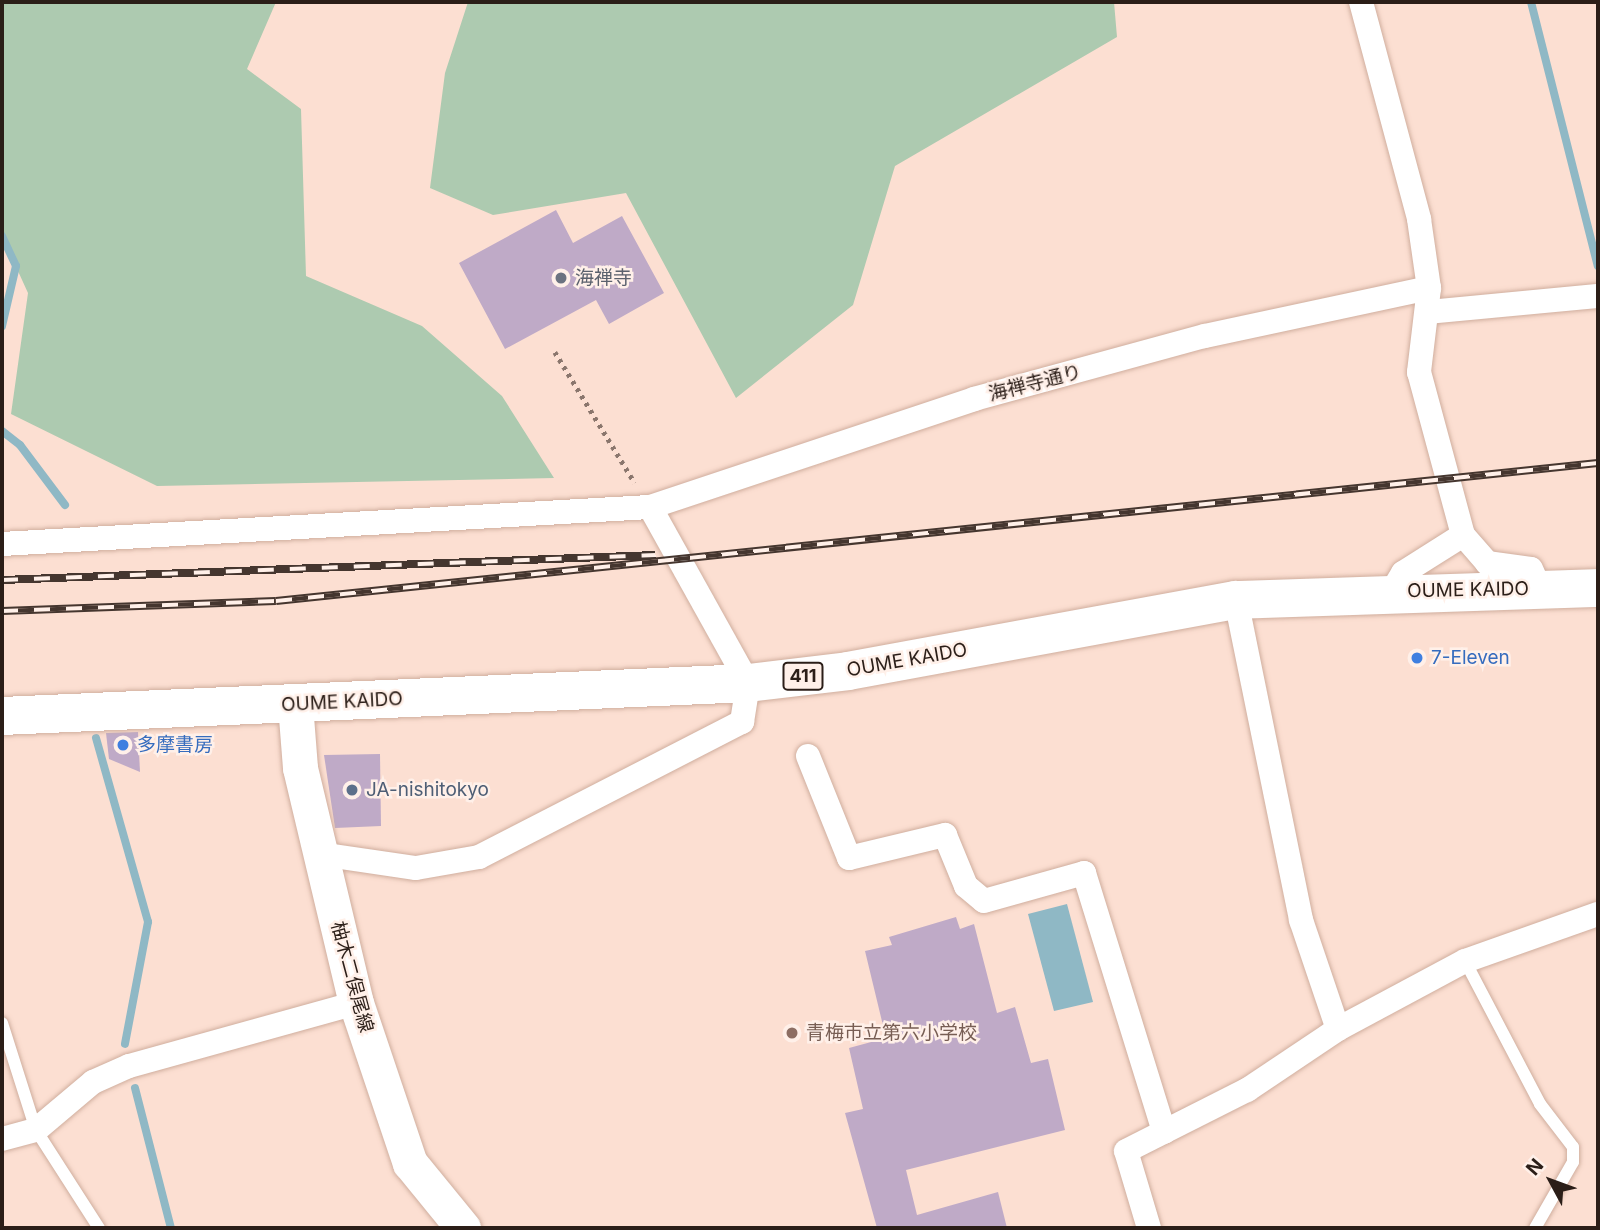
<!DOCTYPE html>
<html>
<head>
<meta charset="utf-8">
<style>
	body { margin:0 }
	#map { position:relative; width:1600px; height:1230px; overflow:hidden; background:#fcdfd2; font-family:Inter,"Noto Sans JP",sans-serif }
	div>[style] { position:absolute }
	.green>* { inset:0; background:#adcab0 }
	.water>* { inset:0; background:#8fb8c5 }
	.stream>* { height:8px; margin:-4px; padding:0 4px; transform-origin:4px; border-radius:4px; background:#8fb8c5 }
	.building>* { inset:0; background:#bfaac7 }
	.path>* { height:4.5px; margin-top:-2.25px; transform-origin:0; background:repeating-linear-gradient(90deg,#8a766d 0 3.5px,transparent 0 8.5px) }
	.roads { filter:drop-shadow(0 0 2px #d0ae9e) drop-shadow(0 0 2px #d0ae9e) }
	.lane>* { height:12px; margin:-6px; padding:0 6px; transform-origin:6px; border-radius:6px; background:#fff }
	.street>* { height:24px; margin:-12px; padding:0 12px; transform-origin:12px; border-radius:12px; background:#fff }
	.secondary>* { height:35px; margin:-17.5px; padding:0 17.5px; transform-origin:17.5px; border-radius:17.5px; background:#fff }
	.highway>* { height:38px; margin:-19px; padding:0 19px; transform-origin:19px; border-radius:19px; background:#fff }
	.rail>* { height:8px; margin-top:-4px; transform-origin:0; background:repeating-linear-gradient(90deg,#fff0e9 0 16px,#45362f 0 32px); box-sizing:border-box; border-block:2px solid #45362f }
	.dots>* { width:19px; height:19px; translate:-50% -50%; box-sizing:border-box; border:4px solid #fff0e9; border-radius:50% }
	span { translate:-50% -50%; white-space:nowrap; text-align:center; line-height:1.15; -webkit-text-stroke:5px #fff0e9; paint-order:stroke }
	.shield-label span { padding:2px 5px; background:#fff0e9; border:2px solid; border-radius:5px; -webkit-text-stroke-width:0 }
	.shield-label { font-size:18px; color:#2b1e18; font-weight:700 }
	.worship-label { font-size:19px; color:#5b616d }
	.left { translate:0 -50%; text-align:left }
	.street-label { font-size:19px; color:#2b1e18 }
	.shop-label { font-size:19px; color:#366cbe }
	.service-label { font-size:19px; color:#4e5e75 }
	.education-label { font-size:19px; color:#785e54 }
	.frame { position:absolute; inset:0; border:4px solid #2b1e18; pointer-events:none }
	.north { position:absolute; left:1516px; top:1146px; width:70px; height:70px; -webkit-text-stroke:5px #fff0e9; paint-order:stroke; rotate:311deg; font-size:19px; font-weight:700; line-height:28px; text-align:center; color:#2b1e18 }
	.north::after { content:''; display:block; margin:auto; width:24px; height:32px; background:#2b1e18; clip-path:polygon(50% 0,100% 100%,50% 72%,0 100%) }
</style>
</head>
<body>
<div id="map">
	<div class="green">
		<i style="clip-path:polygon(2px 2px,276px 2px,247px 69px,301px 109px,306px 276px,422px 326px,502px 396px,554px 478px,157px 486px,11px 414px,28px 293px,2px 236px)"></i>
		<i style="clip-path:polygon(468px 2px,1114px 2px,1117px 37px,895px 166px,853px 305px,736px 398px,626px 193px,493px 215px,430px 188px,445px 73px)"></i>
	</div>
	<div class="water">
		<i style="clip-path:polygon(1067px 904px,1093px 1002px,1054px 1011px,1028px 914px)"></i>
	</div>
	<div class="stream">
		<i style="left:1531px;top:2px;width:272px;rotate:75.8deg"></i>
		<i style="left:2px;top:236px;width:33px;rotate:65deg"></i>
		<i style="left:16px;top:266px;width:62px;rotate:103.1deg"></i>
		<i style="left:2px;top:431px;width:23px;rotate:38deg"></i>
		<i style="left:20px;top:445px;width:75px;rotate:53.1deg"></i>
		<i style="left:96px;top:738px;width:191px;rotate:74.2deg"></i>
		<i style="left:148px;top:922px;width:124px;rotate:100.7deg"></i>
		<i style="left:135px;top:1088px;width:145px;rotate:75.6deg"></i>
	</div>
	<div class="building">
		<i style="clip-path:polygon(556px 210px,573px 243px,622px 216px,664px 293px,609px 324px,596px 300px,505px 349px,459px 263px)"></i>
		<i style="clip-path:polygon(138px 732px,140px 772px,109px 759px,106px 733px)"></i>
		<i style="clip-path:polygon(380px 754px,381px 826px,335px 828px,324px 755px)"></i>
		<i style="clip-path:polygon(956px 917px,960px 929px,974px 924px,997px 1013px,1015px 1007px,1031px 1063px,1048px 1059px,1065px 1130px,906px 1170px,917px 1215px,998px 1192px,1007px 1228px,877px 1228px,845px 1113px,863px 1109px,849px 1048px,886px 1038px,865px 951px,892px 945px,889px 937px)"></i>
	</div>
	<div class="path">
		<i style="left:555px;top:352px;width:153px;rotate:58.6deg"></i>
	</div>
	<div class="roads">
		<div class="lane">
			<i style="left:1465px;top:961px;width:161px;rotate:62.3deg"></i>
			<i style="left:1540px;top:1104px;width:54px;rotate:52.5deg"></i>
			<i style="left:1573px;top:1147px;width:15px;rotate:90deg"></i>
			<i style="left:1573px;top:1162px;width:76px;rotate:119.9deg"></i>
			<i style="left:2px;top:1023px;width:112px;rotate:72.4deg"></i>
			<i style="left:36px;top:1130px;width:117px;rotate:57.3deg"></i>
		</div>
		<div class="street">
			<i style="left:1361px;top:2px;width:225px;rotate:75deg"></i>
			<i style="left:1419px;top:219px;width:70px;rotate:81.8deg"></i>
			<i style="left:1429px;top:288px;width:85px;rotate:96.8deg"></i>
			<i style="left:1419px;top:372px;width:169px;rotate:74.9deg"></i>
			<i style="left:1463px;top:535px;width:71px;rotate:147.7deg"></i>
			<i style="left:1403px;top:573px;width:21px;rotate:121deg"></i>
			<i style="left:1428px;top:312px;width:171px;rotate:-5.4deg"></i>
			<i style="left:1463px;top:535px;width:37px;rotate:49deg"></i>
			<i style="left:1487px;top:563px;width:44px;rotate:7.8deg"></i>
			<i style="left:1531px;top:569px;width:22px;rotate:66deg"></i>
			<i style="left:2px;top:544px;width:649px;rotate:-3.27deg"></i>
			<i style="left:650px;top:507px;width:342px;rotate:-18.4deg"></i>
			<i style="left:974px;top:399px;width:239px;rotate:-15.3deg"></i>
			<i style="left:1205px;top:336px;width:229px;rotate:-12.1deg"></i>
			<i style="left:1236px;top:600px;width:327px;rotate:78.5deg"></i>
			<i style="left:1301px;top:920px;width:115px;rotate:71.3deg"></i>
			<i style="left:808px;top:756px;width:110px;rotate:68.1deg"></i>
			<i style="left:849px;top:858px;width:99px;rotate:-13.5deg"></i>
			<i style="left:945px;top:835px;width:55px;rotate:67.6deg"></i>
			<i style="left:966px;top:886px;width:23px;rotate:40deg"></i>
			<i style="left:984px;top:901px;width:104px;rotate:-15.6deg"></i>
			<i style="left:1084px;top:873px;width:271px;rotate:72.8deg"></i>
			<i style="left:320px;top:854px;width:97px;rotate:8.3deg"></i>
			<i style="left:416px;top:868px;width:64px;rotate:-9.9deg"></i>
			<i style="left:479px;top:857px;width:296px;rotate:-27.2deg"></i>
			<i style="left:742px;top:722px;width:39px;rotate:-81deg"></i>
			<i style="left:748px;top:683px;width:201px;rotate:-119.1deg"></i>
			<i style="left:2px;top:1139px;width:35px;rotate:-15deg"></i>
			<i style="left:36px;top:1130px;width:75px;rotate:-40.1deg"></i>
			<i style="left:93px;top:1082px;width:39px;rotate:-24deg"></i>
			<i style="left:129px;top:1066px;width:236px;rotate:-15.5deg"></i>
			<i style="left:1149px;top:1228px;width:80px;rotate:-106.6deg"></i>
			<i style="left:1126px;top:1151px;width:136px;rotate:-26.8deg"></i>
			<i style="left:1247px;top:1090px;width:110px;rotate:-33.8deg"></i>
			<i style="left:1338px;top:1029px;width:144px;rotate:-28.2deg"></i>
			<i style="left:1465px;top:961px;width:141px;rotate:-19.5deg"></i>
		</div>
		<div class="secondary">
			<i style="left:295px;top:704px;width:64px;rotate:85.5deg"></i>
			<i style="left:300px;top:768px;width:242px;rotate:76.6deg"></i>
			<i style="left:356px;top:1003px;width:169px;rotate:71.4deg"></i>
			<i style="left:410px;top:1163px;width:84px;rotate:50.8deg"></i>
		</div>
		<div class="highway">
			<i style="left:2px;top:716px;width:747px;rotate:-2.53deg"></i>
			<i style="left:748px;top:683px;width:101px;rotate:-6.8deg"></i>
			<i style="left:848px;top:671px;width:394px;rotate:-10.4deg"></i>
			<i style="left:1236px;top:600px;width:362px;rotate:-1.9deg"></i>
		</div>
	</div>
	<div class="rail">
		<i style="left:2px;top:580px;width:654px;rotate:-2.19deg"></i>
		<i style="left:2px;top:611px;width:274px;rotate:-2.1deg"></i>
		<i style="left:276px;top:601px;width:1329px;rotate:-5.96deg"></i>
	</div>
	<div class="dots">
		<i style="left:561px;top:278px;background:#6b7280"></i>
		<i style="left:1417px;top:658px;background:#3f7fe0"></i>
		<i style="left:123px;top:745px;background:#3f7fe0"></i>
		<i style="left:352px;top:790px;background:#5c6f8a"></i>
		<i style="left:792px;top:1033px;background:#8d6e63"></i>
	</div>
	<div class="shield-label">
		<span style="left:803px;top:676px">411</span>
	</div>
	<div class="worship-label">
		<span class="left" style="left:575px;top:278px">海禅寺</span>
	</div>
	<div class="street-label">
		<span style="left:1035px;top:383px;rotate:-14deg">海禅寺通り</span>
		<span style="left:1468px;top:590px;rotate:-1deg">OUME KAIDO</span>
		<span style="left:907px;top:660px;rotate:-10deg">OUME KAIDO</span>
		<span style="left:342px;top:702px;rotate:-3deg">OUME KAIDO</span>
		<span style="left:352px;top:977px;rotate:75deg">柚木二俣尾線</span>
	</div>
	<div class="shop-label">
		<span class="left" style="left:1431px;top:658px">7-Eleven</span>
		<span class="left" style="left:137px;top:745px">多摩書房</span>
	</div>
	<div class="service-label">
		<span class="left" style="left:366px;top:790px">JA-nishitokyo</span>
	</div>
	<div class="education-label">
		<span class="left" style="left:806px;top:1033px">青梅市立第六小学校</span>
	</div>
	<div class="frame"></div>
	<div class="north">N</div>
</div>
</body>
</html>
